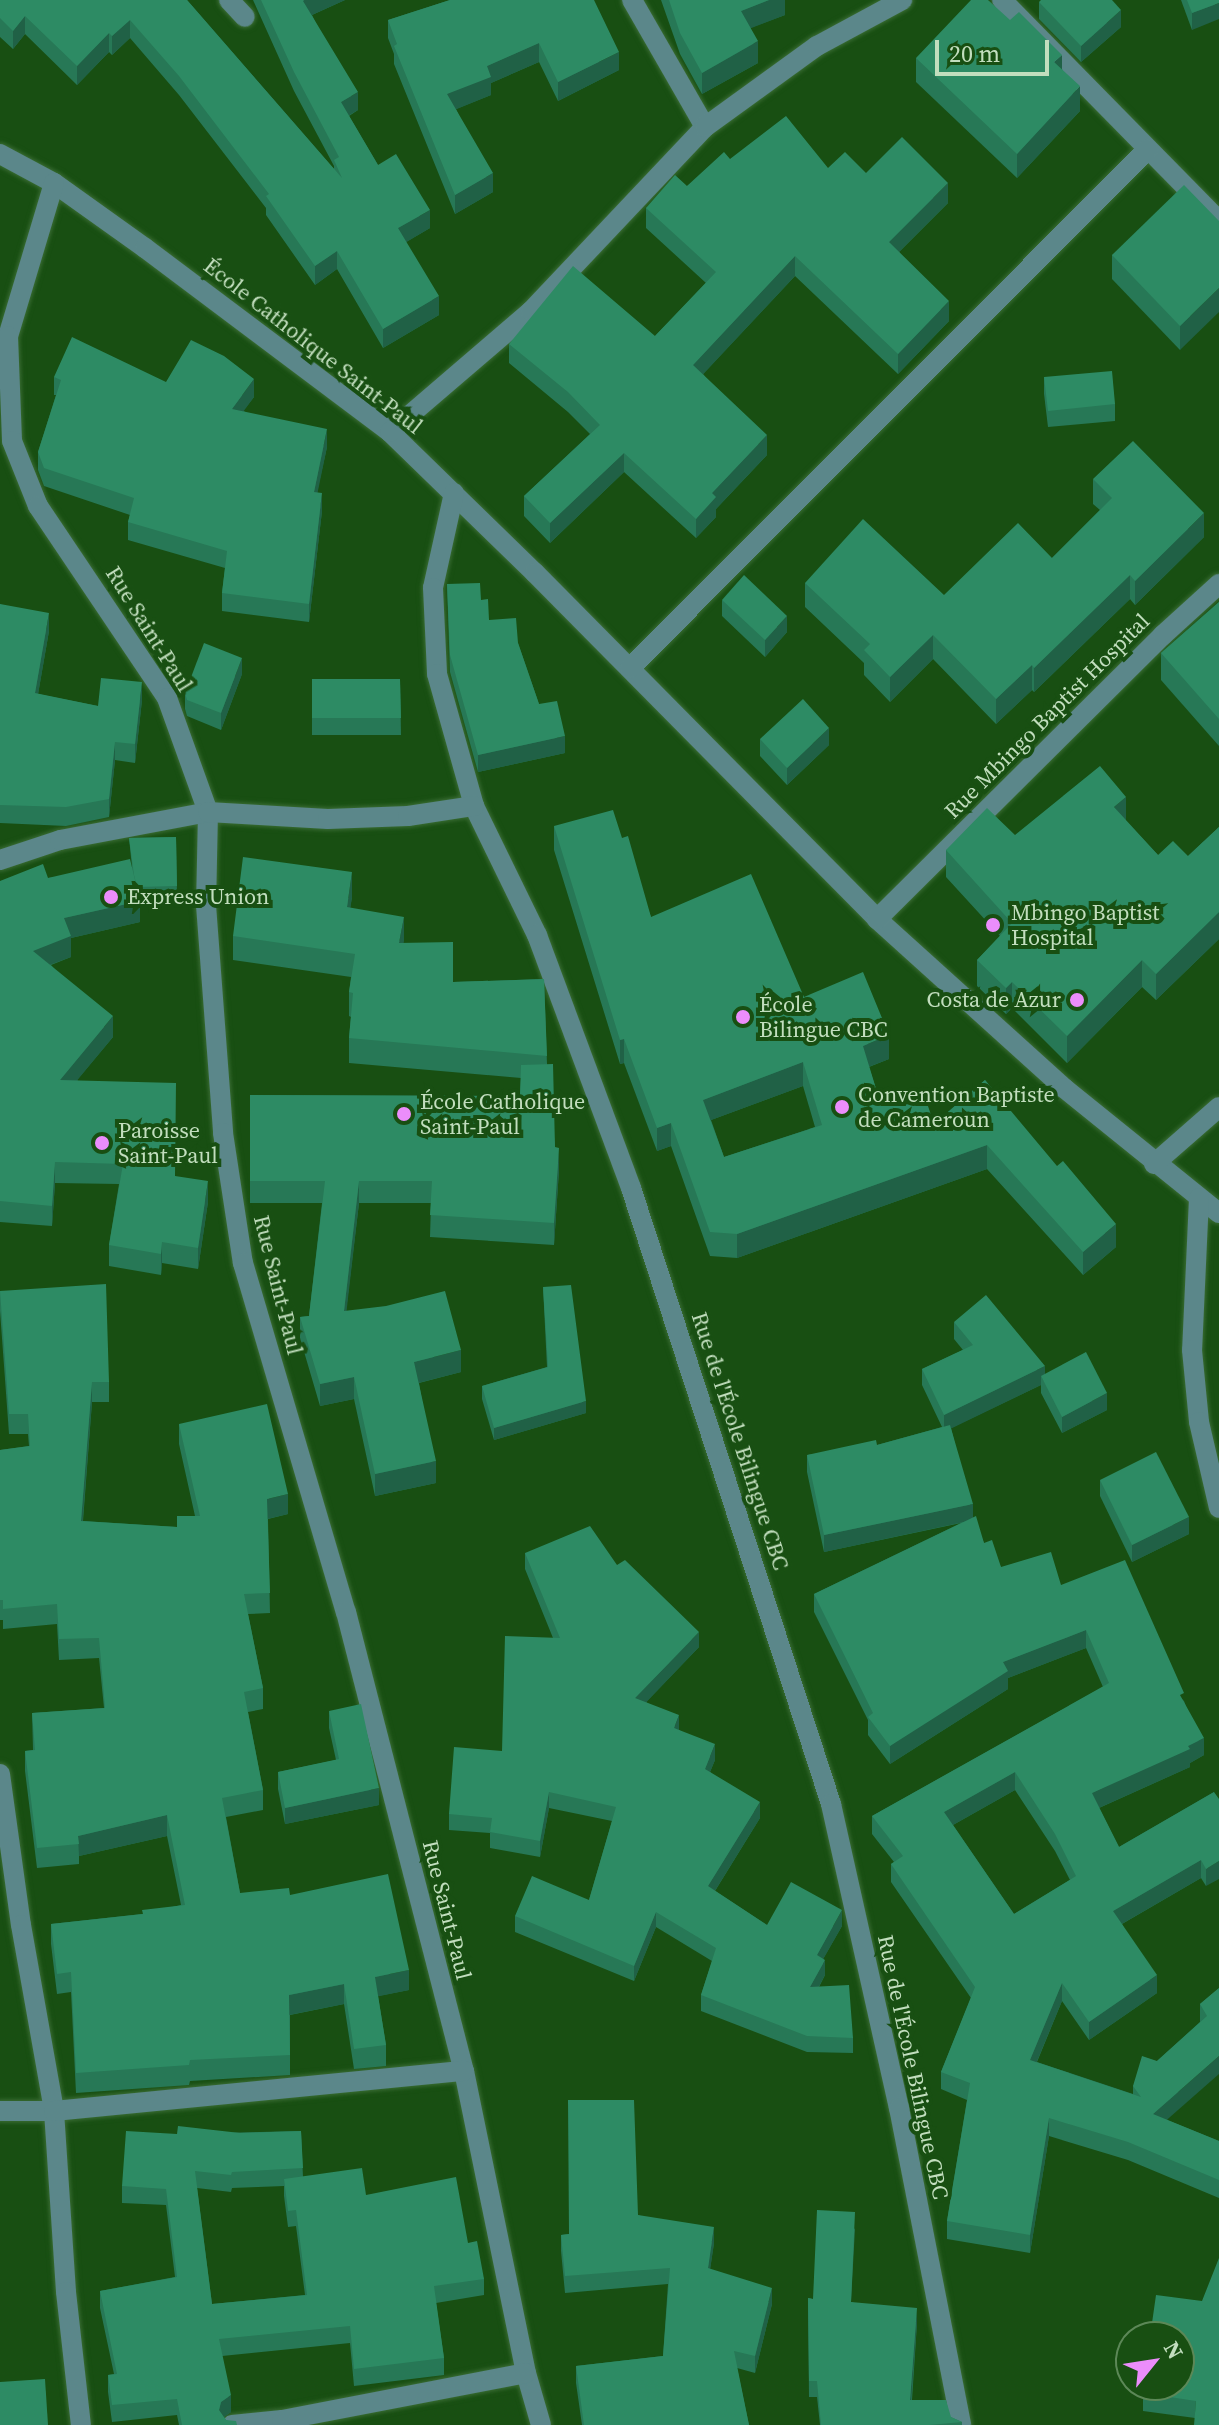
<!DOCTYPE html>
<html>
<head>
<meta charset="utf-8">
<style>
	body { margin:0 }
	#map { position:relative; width:1219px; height:2425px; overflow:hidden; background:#184f12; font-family:"Source Serif 4",serif }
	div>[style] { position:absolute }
	.roads { filter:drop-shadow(0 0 2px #3a6c34) drop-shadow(0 0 2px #3a6c34) }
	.minor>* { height:20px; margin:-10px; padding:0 10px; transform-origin:10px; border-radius:10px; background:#5b878a }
	.wall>* { inset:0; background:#277856 }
	.shaded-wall>* { inset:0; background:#206146 }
	.building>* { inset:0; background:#2d8b64 }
	.dots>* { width:22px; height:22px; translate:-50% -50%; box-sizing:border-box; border:4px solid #184f12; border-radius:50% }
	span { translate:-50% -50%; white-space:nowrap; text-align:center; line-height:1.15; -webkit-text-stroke:8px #184f12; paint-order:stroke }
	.street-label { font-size:22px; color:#c2debe }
	.poi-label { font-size:22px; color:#c2debe }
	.left { translate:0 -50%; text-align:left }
	.right { translate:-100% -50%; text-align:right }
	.north { position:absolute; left:1115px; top:2321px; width:80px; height:80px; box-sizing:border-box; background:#184f12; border:2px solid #5c8857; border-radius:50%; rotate:60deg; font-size:22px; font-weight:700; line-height:32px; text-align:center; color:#c2debe }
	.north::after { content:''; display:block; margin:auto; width:28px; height:36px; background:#eb8dfb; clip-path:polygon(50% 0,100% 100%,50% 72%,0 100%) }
	.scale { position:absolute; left:935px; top:40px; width:114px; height:36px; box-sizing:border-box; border:4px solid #c2debe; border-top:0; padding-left:10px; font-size:24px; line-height:28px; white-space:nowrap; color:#c2debe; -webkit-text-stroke:6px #184f12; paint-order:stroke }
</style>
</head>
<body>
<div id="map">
	<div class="roads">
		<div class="minor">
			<i style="left:229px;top:0;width:23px;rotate:47deg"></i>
			<i style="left:632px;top:0;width:146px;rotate:60.1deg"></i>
			<i style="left:1002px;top:0;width:310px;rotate:45.5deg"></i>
			<i style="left:0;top:154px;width:61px;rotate:28.2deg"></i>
			<i style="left:54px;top:183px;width:112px;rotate:35.5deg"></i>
			<i style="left:145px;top:248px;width:306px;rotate:36.9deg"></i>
			<i style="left:390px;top:432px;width:202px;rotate:44.2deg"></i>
			<i style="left:535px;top:573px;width:486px;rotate:45.3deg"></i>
			<i style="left:877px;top:919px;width:252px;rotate:42.1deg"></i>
			<i style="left:1064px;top:1088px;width:199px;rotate:38.9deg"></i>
			<i style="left:54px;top:183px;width:160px;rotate:106.7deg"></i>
			<i style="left:8px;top:336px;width:105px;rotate:87.8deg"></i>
			<i style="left:12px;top:441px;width:70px;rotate:68.2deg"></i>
			<i style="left:38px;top:506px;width:231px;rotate:56.1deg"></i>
			<i style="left:167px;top:698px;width:121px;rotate:70.2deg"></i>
			<i style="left:208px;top:812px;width:93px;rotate:91.2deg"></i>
			<i style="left:206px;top:905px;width:229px;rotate:85.7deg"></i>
			<i style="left:223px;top:1133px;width:132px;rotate:81.3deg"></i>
			<i style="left:243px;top:1263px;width:364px;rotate:73.6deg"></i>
			<i style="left:346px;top:1612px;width:474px;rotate:75.6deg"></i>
			<i style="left:464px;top:2071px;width:308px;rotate:78.4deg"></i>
			<i style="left:526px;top:2373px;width:54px;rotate:73.9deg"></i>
			<i style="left:390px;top:432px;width:186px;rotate:-40.6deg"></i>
			<i style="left:531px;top:311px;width:253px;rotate:-46.6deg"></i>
			<i style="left:705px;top:127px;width:138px;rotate:-35.9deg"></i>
			<i style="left:817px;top:46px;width:97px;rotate:-28.4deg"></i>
			<i style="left:454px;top:493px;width:97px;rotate:102.5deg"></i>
			<i style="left:433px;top:588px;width:86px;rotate:87.3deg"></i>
			<i style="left:437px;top:674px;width:137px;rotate:74.3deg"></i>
			<i style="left:474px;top:806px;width:144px;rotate:64deg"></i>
			<i style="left:537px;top:935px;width:270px;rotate:69.6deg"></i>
			<i style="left:631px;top:1188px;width:648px;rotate:72.01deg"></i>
			<i style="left:831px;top:1804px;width:312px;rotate:77.4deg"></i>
			<i style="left:899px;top:2108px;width:323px;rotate:78.9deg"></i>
			<i style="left:630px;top:668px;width:733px;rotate:-45.06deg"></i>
			<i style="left:0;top:860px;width:63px;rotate:-18.4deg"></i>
			<i style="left:60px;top:840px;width:151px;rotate:-10.7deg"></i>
			<i style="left:208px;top:812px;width:120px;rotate:3.3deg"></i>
			<i style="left:328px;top:819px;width:80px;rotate:-2.1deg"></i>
			<i style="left:408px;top:816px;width:67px;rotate:-8.6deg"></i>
			<i style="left:877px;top:919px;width:403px;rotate:-44.8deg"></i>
			<i style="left:1163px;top:635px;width:76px;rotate:-42.3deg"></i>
			<i style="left:1154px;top:1164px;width:86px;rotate:-41.2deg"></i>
			<i style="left:1199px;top:1198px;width:152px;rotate:92.6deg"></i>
			<i style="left:1192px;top:1350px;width:72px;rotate:84.4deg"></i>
			<i style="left:1199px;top:1422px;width:88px;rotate:76.9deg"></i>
			<i style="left:0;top:1774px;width:152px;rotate:82.1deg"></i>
			<i style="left:21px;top:1925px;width:189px;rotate:79.9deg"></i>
			<i style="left:54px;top:2111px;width:181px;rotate:86.2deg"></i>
			<i style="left:66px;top:2292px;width:134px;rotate:83.6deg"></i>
			<i style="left:0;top:2111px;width:54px"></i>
			<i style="left:54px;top:2111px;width:412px;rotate:-5.6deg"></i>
			<i style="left:232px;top:2425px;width:50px;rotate:-5.7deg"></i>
			<i style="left:282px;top:2420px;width:248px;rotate:-10.9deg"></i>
		</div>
	</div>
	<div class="wall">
		<i style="clip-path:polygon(0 0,187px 0,334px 169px,334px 166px,294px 91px,253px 0,345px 0,312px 15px,358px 110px,349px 116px,378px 165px,430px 228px,406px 242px,439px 315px,383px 348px,337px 269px,315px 285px,266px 215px,266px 208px,179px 95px,130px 38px,112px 55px,109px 52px,77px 85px,25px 34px,13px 49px,0 37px)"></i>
		<i style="clip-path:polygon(450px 0,619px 70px,558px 101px,539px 62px,491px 83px,491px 95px,456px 109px,493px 192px,455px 214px,394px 64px,394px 54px,388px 38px,388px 20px)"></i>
		<i style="clip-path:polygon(661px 0,785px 0,785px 15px,750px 28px,758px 63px,702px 94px,680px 54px)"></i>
		<i style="clip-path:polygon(1181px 0,1219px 0,1192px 30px)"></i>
		<i style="clip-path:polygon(1039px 2px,1121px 27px,1081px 62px,1039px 19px)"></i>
		<i style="clip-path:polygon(916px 58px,1062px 69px,1080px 111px,1017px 178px,916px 82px)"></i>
		<i style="clip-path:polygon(730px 159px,866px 173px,948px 203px,899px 252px,949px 321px,898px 374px,795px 276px,703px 374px,767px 455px,716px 509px,716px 517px,696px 538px,624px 472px,550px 543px,524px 516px,524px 496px,590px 434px,568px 412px,509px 363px,509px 344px,655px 336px,706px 283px,646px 228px,646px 208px,687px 186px)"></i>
		<i style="clip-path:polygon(1219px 221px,1180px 350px,1112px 279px,1112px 255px)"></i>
		<i style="clip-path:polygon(54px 377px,166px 382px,254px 397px,243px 411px,327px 447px,317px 492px,322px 511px,309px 622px,222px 611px,222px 593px,225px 568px,128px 540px,128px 522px,130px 515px,44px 486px,38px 470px,38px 452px,56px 395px,54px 395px)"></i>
		<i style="clip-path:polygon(1044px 377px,1115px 404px,1115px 421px,1048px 427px,1044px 394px)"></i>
		<i style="clip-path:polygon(1093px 479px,1204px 537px,1135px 605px,1130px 599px,1034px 692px,1032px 690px,996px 724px,933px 659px,890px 702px,864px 675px,864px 663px,805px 607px,805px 583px,944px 595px,1052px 558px,1100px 510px,1093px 504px)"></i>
		<i style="clip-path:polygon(447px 584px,481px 600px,489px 620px,518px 643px,539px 704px,565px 753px,478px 772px,450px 672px)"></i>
		<i style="clip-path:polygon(722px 600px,787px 632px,765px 657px,722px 616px)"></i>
		<i style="clip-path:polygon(1219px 602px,1219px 746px,1161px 680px,1161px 653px)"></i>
		<i style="clip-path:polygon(0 604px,49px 631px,38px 694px,98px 706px,142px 700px,135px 763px,115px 760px,109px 817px,66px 826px,0 823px)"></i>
		<i style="clip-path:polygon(242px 674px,221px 730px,187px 716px,185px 709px,185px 693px)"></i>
		<i style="clip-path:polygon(312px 679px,400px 679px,401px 735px,312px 735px)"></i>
		<i style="clip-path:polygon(760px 739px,829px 745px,787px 785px,760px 756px)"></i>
		<i style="clip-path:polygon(1126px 821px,1158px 855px,1188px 856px,1219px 827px,1219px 939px,1156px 1000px,1142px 987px,1067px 1063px,1012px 1008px,1006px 1014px,977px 986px,977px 960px,1000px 936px,946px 877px,946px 850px,1015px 835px)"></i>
		<i style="clip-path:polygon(evenodd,554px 826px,622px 838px,651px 917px,804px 997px,889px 1059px,869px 1067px,881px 1105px,934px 1124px,985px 1080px,1116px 1247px,1083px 1275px,987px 1169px,737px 1258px,710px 1256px,671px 1146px,657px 1151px,624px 1063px,620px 1064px,554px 850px,554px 826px,803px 1086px,815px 1127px,724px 1157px,711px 1120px,803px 1086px)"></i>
		<i style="clip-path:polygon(176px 837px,177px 895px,139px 895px,140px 922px,71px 938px,71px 957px,51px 965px,113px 1037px,77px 1080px,175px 1176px,208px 1202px,198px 1269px,162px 1263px,161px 1275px,109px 1266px,109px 1245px,119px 1184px,55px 1183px,52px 1226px,0 1222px,0 881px,48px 878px,132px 867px,129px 838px)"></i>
		<i style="clip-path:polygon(352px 897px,350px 908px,403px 943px,453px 982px,544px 979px,547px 1064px,555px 1147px,559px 1170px,554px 1245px,430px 1237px,431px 1203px,359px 1203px,346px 1311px,461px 1372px,419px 1383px,436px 1483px,375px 1496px,354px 1399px,320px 1406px,300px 1338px,300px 1317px,309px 1316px,322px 1203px,250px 1203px,250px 1095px,520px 1096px,521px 1078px,349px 1063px,349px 1038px,351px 1017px,349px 1016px,349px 992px,351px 977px,233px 960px,233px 936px)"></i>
		<i style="clip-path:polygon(543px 1287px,586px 1413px,494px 1440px,482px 1399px,482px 1386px,547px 1367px)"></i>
		<i style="clip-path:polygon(0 1291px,109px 1382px,109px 1402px,92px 1402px,83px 1521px,177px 1527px,195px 1516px,179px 1444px,179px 1424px,288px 1514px,268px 1519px,270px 1613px,248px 1614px,263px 1688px,263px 1709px,248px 1712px,263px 1790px,263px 1810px,226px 1817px,240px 1893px,290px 1895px,409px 1990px,378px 1996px,386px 2045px,386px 2066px,354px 2069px,344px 2004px,290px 2015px,290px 2075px,190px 2081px,189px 2085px,76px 2093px,71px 1992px,57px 1994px,51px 1944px,51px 1924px,142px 1914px,181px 1905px,167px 1836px,79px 1856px,79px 1864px,37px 1868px,25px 1771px,25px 1751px,33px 1750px,32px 1713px,104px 1708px,99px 1658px,59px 1660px,57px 1624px,3px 1629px,3px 1620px,0 1620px,0 1450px,29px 1446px,28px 1434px,9px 1434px,0 1311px)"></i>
		<i style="clip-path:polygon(evenodd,954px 1322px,1107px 1410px,1062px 1433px,1041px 1393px,1041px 1385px,951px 1428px,973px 1517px,984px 1543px,1001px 1567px,1061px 1585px,1184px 1701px,1204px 1755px,1190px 1763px,1190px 1767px,1099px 1808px,1119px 1847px,1214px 1792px,1206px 1886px,1201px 1878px,1122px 1924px,1157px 1993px,1089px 2040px,1062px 2001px,1037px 2062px,1133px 2094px,1133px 2086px,1157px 2061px,1200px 2022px,1200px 2004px,1219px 1988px,1167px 2120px,1219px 2141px,1219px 2198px,1128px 2160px,1049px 2136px,1030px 2253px,947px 2239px,947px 2221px,967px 2100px,941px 2089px,941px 2072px,971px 1998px,891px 1882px,891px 1864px,894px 1862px,872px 1834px,872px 1816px,1103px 1687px,1086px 1648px,1008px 1678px,1008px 1689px,890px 1764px,868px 1735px,868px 1720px,814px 1612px,814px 1594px,961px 1523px,824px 1552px,807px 1472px,807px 1455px,877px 1445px,942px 1427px,922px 1385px,922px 1369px,963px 1350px,954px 1339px,954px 1322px,1015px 1790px,1055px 1851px,1070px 1880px,1014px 1914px,953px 1825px,1015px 1790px)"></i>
		<i style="clip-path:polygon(1100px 1480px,1189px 1534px,1132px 1562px,1100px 1496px)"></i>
		<i style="clip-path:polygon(525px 1553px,617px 1565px,699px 1647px,646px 1702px,715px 1760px,710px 1772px,760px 1818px,715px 1891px,767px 1925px,842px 1926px,823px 1959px,825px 1975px,819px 1987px,853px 2038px,853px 2053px,807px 2052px,701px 2011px,701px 1995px,712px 1961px,656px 1927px,634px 1981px,515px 1932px,515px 1916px,589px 1900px,612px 1821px,549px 1808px,540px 1857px,490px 1848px,490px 1833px,449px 1830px,449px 1814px,502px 1751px,553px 1638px,525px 1569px)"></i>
		<i style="clip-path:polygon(329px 1711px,379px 1805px,285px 1824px,278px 1789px,278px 1772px,336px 1760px,329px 1728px)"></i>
		<i style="clip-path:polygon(evenodd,301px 2131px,303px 2177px,366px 2195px,468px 2243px,484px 2279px,484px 2295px,436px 2303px,444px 2358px,444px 2375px,354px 2386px,350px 2343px,222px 2356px,231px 2412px,224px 2417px,226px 2420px,237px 2425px,179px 2425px,177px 2415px,112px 2422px,108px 2392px,108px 2375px,114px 2374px,100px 2308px,100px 2291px,175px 2277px,166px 2205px,122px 2203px,122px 2186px,177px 2134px,301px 2131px,284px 2186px,284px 2196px,288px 2227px,296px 2226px,305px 2295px,212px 2304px,197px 2188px,231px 2192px,232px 2188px,284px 2186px)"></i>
		<i style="clip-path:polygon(638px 2215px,714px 2243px,710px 2269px,772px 2304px,755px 2373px,737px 2368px,749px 2425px,582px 2425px,576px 2383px,576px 2366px,663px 2356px,668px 2284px,565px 2293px,561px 2251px,561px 2235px,569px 2234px)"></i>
		<i style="clip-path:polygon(855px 2228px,851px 2302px,917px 2323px,912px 2400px,962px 2422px,962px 2425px,820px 2425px,817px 2397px,809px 2397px,808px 2298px,813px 2299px)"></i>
		<i style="clip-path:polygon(1202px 2301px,1195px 2418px,1143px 2411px,1143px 2393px)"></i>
	</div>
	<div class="shaded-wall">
		<i style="clip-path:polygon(304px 0,345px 0,303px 19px,303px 1px)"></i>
		<i style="clip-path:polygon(769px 0,785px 0,785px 15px,741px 32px,741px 11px)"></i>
		<i style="clip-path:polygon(1219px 3px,1219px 19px,1192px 30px,1192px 13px)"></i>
		<i style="clip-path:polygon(1121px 10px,1121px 27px,1081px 62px,1081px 46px)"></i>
		<i style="clip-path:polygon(25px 16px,25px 34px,13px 49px,13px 31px)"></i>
		<i style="clip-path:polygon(130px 20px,130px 38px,112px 55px,112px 36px)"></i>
		<i style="clip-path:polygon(109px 33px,109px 52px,77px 85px,77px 66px)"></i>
		<i style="clip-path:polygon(758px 41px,758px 63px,702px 94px,702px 73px)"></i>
		<i style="clip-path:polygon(539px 43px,539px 62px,491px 83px,491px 95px,447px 113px,447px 94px,487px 66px)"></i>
		<i style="clip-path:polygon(619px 52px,619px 70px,558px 101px,558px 82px)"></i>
		<i style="clip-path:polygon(1062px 55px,1062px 80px,1054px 62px)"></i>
		<i style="clip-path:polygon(1080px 86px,1080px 111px,1017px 178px,1017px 154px)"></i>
		<i style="clip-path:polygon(358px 92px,358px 110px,341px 120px,341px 102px)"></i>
		<i style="clip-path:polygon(493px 173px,493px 192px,455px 214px,455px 195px)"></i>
		<i style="clip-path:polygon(948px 183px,948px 203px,889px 262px,889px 242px)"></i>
		<i style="clip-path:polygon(430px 210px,430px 228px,398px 247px,398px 228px)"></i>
		<i style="clip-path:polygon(337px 251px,337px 269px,315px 285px,315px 266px)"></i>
		<i style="clip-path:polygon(795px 256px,795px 276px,693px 385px,693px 365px)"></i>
		<i style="clip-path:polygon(1219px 288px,1219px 312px,1180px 350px,1180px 326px)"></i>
		<i style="clip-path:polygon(439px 296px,439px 315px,383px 348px,383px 329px)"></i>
		<i style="clip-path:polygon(949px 301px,949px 321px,898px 374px,898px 354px)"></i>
		<i style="clip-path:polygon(254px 379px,254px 397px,232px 427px,232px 409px)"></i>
		<i style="clip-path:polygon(327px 429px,327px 447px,314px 510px,314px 492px)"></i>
		<i style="clip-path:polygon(767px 435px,767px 455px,716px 509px,716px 517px,696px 538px,696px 519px,712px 493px)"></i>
		<i style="clip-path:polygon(624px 453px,624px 472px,550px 543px,550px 523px)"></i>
		<i style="clip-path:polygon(322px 493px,322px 511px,309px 622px,309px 604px)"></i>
		<i style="clip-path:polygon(1204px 513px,1204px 537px,1135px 605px,1135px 581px)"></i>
		<i style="clip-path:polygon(1130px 575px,1130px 599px,1034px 692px,1034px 668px)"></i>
		<i style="clip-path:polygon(49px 613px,49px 631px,35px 712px,35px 693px)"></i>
		<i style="clip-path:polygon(787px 616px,787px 632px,765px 657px,765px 640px)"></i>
		<i style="clip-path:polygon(933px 635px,933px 659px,890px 702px,890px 677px)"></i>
		<i style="clip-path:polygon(242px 658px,242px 674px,221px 730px,221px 713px)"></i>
		<i style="clip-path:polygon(1032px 665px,1032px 690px,996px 724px,996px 699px)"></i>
		<i style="clip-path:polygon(142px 682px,142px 700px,135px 763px,135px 744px)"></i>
		<i style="clip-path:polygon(829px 728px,829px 745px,787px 785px,787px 768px)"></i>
		<i style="clip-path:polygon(565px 736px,565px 753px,478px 772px,478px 755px)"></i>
		<i style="clip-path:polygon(115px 742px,115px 760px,109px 817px,109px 799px)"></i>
		<i style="clip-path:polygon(1126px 797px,1126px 824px,1114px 807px)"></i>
		<i style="clip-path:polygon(352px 872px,352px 897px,347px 932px,347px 907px)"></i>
		<i style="clip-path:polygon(140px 901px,140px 922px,71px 938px,71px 957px,33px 971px,33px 951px,64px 918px)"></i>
		<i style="clip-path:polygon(1219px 912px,1219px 939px,1156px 1000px,1156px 974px)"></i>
		<i style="clip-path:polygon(404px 917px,404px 941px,399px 968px,399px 943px)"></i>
		<i style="clip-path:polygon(1142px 960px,1142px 987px,1067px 1063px,1067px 1036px)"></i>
		<i style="clip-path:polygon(1012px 982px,1012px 1008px,1006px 1014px,1006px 988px)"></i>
		<i style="clip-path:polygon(113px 1016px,113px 1037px,60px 1101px,60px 1080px)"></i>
		<i style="clip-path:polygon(889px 1035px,889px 1059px,863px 1069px,863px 1046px)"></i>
		<i style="clip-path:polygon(624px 1039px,624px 1063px,620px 1064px,620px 1040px)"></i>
		<i style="clip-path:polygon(803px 1062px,803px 1086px,703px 1123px,703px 1100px)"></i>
		<i style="clip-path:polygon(671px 1123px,671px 1146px,657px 1151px,657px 1128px)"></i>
		<i style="clip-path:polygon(987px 1145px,987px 1169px,737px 1258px,737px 1234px)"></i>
		<i style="clip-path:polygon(559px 1148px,559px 1170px,554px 1245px,554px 1223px)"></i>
		<i style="clip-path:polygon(55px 1162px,55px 1183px,52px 1226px,52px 1206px)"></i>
		<i style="clip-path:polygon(208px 1181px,208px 1202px,198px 1269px,198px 1248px)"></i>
		<i style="clip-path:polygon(359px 1181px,359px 1203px,344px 1333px,344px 1311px)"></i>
		<i style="clip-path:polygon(1116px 1224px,1116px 1247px,1083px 1275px,1083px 1252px)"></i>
		<i style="clip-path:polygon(162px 1242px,162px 1263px,161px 1275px,161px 1254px)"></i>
		<i style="clip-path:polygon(461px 1350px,461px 1372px,414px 1384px,414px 1362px)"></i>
		<i style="clip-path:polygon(1045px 1366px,1045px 1383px,1041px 1376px,1041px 1385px,944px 1432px,944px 1415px)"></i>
		<i style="clip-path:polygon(354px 1377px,354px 1399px,320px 1406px,320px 1384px)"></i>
		<i style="clip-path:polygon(92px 1382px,92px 1402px,81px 1541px,81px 1521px)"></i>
		<i style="clip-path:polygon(1107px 1393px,1107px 1410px,1062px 1433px,1062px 1417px)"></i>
		<i style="clip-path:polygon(586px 1401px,586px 1413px,494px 1440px,494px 1428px)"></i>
		<i style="clip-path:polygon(436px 1461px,436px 1483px,375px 1496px,375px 1474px)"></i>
		<i style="clip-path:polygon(288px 1494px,288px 1514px,267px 1519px,267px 1499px)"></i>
		<i style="clip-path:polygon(973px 1504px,973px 1520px,824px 1552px,824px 1535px)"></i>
		<i style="clip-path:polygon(1189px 1517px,1189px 1534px,1132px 1562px,1132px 1545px)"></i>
		<i style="clip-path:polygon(1086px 1630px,1086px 1648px,1008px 1678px,1008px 1689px,890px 1764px,890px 1746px,1003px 1662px)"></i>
		<i style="clip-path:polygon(699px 1632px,699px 1647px,635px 1714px,635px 1698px)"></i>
		<i style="clip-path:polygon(679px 1715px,679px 1731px,674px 1728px)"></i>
		<i style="clip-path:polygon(1204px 1738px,1204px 1755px,1190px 1763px,1190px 1767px,1092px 1811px,1092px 1793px)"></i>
		<i style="clip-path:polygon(715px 1744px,715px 1760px,705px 1784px,705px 1769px)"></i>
		<i style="clip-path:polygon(1015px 1772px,1015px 1790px,944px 1830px,944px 1812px)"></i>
		<i style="clip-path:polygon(379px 1788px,379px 1805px,285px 1824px,285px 1808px)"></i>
		<i style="clip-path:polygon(549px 1792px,549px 1808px,540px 1857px,540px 1841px)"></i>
		<i style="clip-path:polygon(760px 1802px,760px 1818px,708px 1902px,708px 1886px)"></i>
		<i style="clip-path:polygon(167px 1815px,167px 1836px,79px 1856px,78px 1836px)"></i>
		<i style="clip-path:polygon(1201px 1860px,1201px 1878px,1113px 1929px,1113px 1911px)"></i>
		<i style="clip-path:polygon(1219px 1861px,1219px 1879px,1206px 1886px,1206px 1869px)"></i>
		<i style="clip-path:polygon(842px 1910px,842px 1926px,817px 1970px,817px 1955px)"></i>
		<i style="clip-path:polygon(656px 1912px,656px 1927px,634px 1981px,634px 1966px)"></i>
		<i style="clip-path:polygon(825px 1960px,825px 1975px,810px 2003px,810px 1987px)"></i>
		<i style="clip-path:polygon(409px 1970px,409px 1990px,375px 1997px,375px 1977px)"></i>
		<i style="clip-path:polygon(1157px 1975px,1157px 1993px,1089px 2040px,1089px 2022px)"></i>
		<i style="clip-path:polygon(1062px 1983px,1062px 2001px,1030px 2078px,1030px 2060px)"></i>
		<i style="clip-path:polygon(344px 1984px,344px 2004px,289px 2015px,289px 1995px)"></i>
		<i style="clip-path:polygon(1219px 2056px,1219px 2074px,1153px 2132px,1153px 2114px)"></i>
		<i style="clip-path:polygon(1049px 2118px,1049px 2136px,1030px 2253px,1030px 2235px)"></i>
		<i style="clip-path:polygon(714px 2227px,714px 2243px,708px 2284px,708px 2268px)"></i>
		<i style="clip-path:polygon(772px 2288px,772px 2304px,755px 2373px,755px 2356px)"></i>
		<i style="clip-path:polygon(917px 2308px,917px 2323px,910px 2416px,910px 2400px)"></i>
		<i style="clip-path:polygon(231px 2395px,231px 2412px,221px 2419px,219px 2410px,221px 2402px)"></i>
	</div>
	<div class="building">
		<i style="clip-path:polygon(0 0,187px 0,342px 178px,334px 160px,339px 157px,294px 72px,261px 0,304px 0,303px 1px,358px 92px,341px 102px,378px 165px,396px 154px,430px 210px,398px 228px,439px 296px,383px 329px,337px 251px,315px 266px,266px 196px,269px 194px,179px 76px,130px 20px,112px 36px,109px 33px,77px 66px,25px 16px,13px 31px,0 18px)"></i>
		<i style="clip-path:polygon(450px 0,594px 0,619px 52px,558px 82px,539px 43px,487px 66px,491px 77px,447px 94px,493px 173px,455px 195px,394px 46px,397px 44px,388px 20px)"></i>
		<i style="clip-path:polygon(669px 0,769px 0,741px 11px,758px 41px,702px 73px,680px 33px)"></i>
		<i style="clip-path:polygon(971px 0,988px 0,1010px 20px,1019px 12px,1062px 55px,1054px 62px,1080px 86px,1017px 154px,916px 58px)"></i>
		<i style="clip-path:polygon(1041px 0,1112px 0,1121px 10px,1081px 46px,1039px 2px)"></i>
		<i style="clip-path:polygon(1187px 0,1219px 0,1219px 3px,1192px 13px)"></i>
		<i style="clip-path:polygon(786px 116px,828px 168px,845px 152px,866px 173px,902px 137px,948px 183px,889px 242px,949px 301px,898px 354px,795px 256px,693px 365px,767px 435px,712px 493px,716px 497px,696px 519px,624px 453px,550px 523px,524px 496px,600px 425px,568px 392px,509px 344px,573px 266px,655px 336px,716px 272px,646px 208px,675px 175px,687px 186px,724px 152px,730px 159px)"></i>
		<i style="clip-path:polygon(1184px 185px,1219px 221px,1219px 288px,1180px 326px,1112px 255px)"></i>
		<i style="clip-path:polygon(72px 337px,166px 382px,191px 340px,224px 356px,254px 379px,232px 409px,327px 429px,314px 492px,322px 493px,309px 604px,222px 593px,227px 551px,128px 522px,134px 498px,44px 468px,38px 452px,61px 380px,54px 377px)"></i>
		<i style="clip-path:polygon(1112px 371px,1115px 404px,1048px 411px,1044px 377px)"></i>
		<i style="clip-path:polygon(1133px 441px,1204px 513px,1135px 581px,1130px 575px,1034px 668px,1032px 665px,996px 699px,933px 635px,890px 677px,864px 650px,870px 644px,805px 583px,863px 519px,944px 595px,1018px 523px,1052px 558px,1112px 498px,1093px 479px)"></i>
		<i style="clip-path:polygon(744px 575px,787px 616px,765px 640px,722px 600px)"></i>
		<i style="clip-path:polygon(480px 583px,481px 600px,488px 599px,489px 620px,516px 618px,518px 643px,539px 704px,557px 701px,565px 736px,478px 755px,450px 655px,447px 584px)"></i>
		<i style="clip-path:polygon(1219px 602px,1219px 719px,1161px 653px)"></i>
		<i style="clip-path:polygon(0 604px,49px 613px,35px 693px,98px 706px,101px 678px,142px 682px,135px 744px,115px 742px,109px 799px,66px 807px,0 805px)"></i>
		<i style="clip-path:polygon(204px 643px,242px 658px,221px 713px,187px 700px,185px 693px)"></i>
		<i style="clip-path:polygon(312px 679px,400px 679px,401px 718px,312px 718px)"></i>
		<i style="clip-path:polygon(803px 699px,829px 728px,787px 768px,760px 739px)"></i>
		<i style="clip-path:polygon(1100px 766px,1126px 797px,1114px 807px,1158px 855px,1173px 841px,1188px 856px,1219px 827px,1219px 912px,1156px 974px,1142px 960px,1067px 1036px,1012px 982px,1006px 988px,977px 960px,1012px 923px,946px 850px,987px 808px,1015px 835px)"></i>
		<i style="clip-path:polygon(evenodd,613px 810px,622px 838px,628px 836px,651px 917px,751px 874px,804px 997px,863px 972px,889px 1035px,863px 1046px,881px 1105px,923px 1091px,934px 1124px,985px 1080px,1057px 1166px,1063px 1161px,1116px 1224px,1083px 1252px,987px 1145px,737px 1234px,710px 1232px,671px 1123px,657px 1128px,624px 1039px,620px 1040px,554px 826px,613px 810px,803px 1062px,822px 1125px,724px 1157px,703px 1100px,803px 1062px)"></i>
		<i style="clip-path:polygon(176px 837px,177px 886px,137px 887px,134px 875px,129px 838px)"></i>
		<i style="clip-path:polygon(243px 857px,352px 872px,347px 907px,404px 917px,399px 943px,453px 942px,453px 982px,544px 979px,547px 1056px,349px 1038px,353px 993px,349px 992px,355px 954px,233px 936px)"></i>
		<i style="clip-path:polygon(130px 859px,140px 901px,64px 918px,71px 936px,33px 951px,113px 1016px,60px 1080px,176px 1083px,175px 1176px,208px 1181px,198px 1248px,162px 1242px,161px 1254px,109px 1245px,123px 1164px,55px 1162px,52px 1206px,0 1201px,0 881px,43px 864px,48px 878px)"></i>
		<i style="clip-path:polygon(553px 1064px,555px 1147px,559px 1148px,554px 1223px,430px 1215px,432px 1181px,359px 1181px,344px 1311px,386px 1306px,445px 1291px,461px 1350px,414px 1362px,436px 1461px,375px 1474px,354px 1377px,320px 1384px,300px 1317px,309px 1316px,325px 1181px,250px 1181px,250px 1095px,520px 1096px,521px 1065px)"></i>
		<i style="clip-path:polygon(106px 1284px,109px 1382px,92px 1382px,81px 1521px,177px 1527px,177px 1516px,200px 1516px,179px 1424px,267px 1404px,288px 1494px,267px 1499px,270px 1593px,244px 1594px,263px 1688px,244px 1692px,263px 1790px,222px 1798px,240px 1893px,289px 1888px,290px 1895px,388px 1874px,409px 1970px,375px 1977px,386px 2045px,354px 2049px,344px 1984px,289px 1995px,290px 2055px,190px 2060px,189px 2065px,76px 2073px,71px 1972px,57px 1974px,51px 1924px,143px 1914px,142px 1910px,185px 1905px,167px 1815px,78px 1836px,79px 1844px,37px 1848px,25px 1751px,35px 1750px,32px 1713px,105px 1708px,99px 1638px,59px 1639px,57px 1604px,3px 1609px,3px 1600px,0 1600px,0 1450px,30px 1446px,28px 1414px,9px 1414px,0 1291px)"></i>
		<i style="clip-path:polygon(571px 1285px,586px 1401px,494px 1428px,482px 1386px,548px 1367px,543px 1287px)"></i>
		<i style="clip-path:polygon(986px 1295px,1045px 1366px,944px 1415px,922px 1369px,973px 1345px,954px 1322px)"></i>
		<i style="clip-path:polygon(1086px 1352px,1107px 1393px,1062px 1417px,1041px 1376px)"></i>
		<i style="clip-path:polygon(950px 1425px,973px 1504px,824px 1535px,807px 1455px,876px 1440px,877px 1445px)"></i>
		<i style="clip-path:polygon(1156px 1452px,1189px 1517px,1132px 1545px,1100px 1480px)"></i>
		<i style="clip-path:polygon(evenodd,976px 1516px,984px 1543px,992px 1540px,1001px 1567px,1051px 1552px,1061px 1585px,1125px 1560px,1184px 1693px,1180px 1695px,1204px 1738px,1188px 1746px,1190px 1749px,1092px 1793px,1119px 1847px,1214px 1792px,1219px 1799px,1219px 1861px,1206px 1869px,1201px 1860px,1113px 1911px,1157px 1975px,1089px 2022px,1062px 1983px,1030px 2060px,1141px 2097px,1133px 2086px,1142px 2056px,1157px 2061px,1207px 2016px,1200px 2004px,1219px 1988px,1219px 2056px,1153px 2114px,1219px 2141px,1219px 2180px,1128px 2142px,1049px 2118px,1030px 2235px,947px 2221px,970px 2083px,941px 2072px,975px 1987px,891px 1864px,903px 1856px,872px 1816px,1109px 1683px,1086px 1630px,1003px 1662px,1008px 1671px,890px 1746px,868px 1717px,873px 1713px,814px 1594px,976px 1516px,1015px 1772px,1055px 1834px,1076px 1876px,1014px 1914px,944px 1812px,1015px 1772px)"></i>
		<i style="clip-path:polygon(590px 1526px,617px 1565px,625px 1560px,699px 1632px,635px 1698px,679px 1715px,674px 1728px,715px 1744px,705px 1769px,760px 1802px,708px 1886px,767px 1925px,791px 1882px,842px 1910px,817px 1955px,825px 1960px,810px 1987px,849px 1985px,853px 2038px,807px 2036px,701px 1995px,716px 1948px,656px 1912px,634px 1966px,515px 1916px,532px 1876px,589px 1900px,616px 1807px,549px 1792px,540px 1841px,490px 1832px,492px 1818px,449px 1814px,454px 1747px,502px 1751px,505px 1636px,560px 1638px,525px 1553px)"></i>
		<i style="clip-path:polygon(361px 1704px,379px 1788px,285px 1808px,278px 1772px,339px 1759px,329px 1711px)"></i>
		<i style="clip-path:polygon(568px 2100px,634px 2100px,638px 2215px,714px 2227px,708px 2268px,772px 2288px,755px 2356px,734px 2351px,749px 2425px,584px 2425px,576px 2366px,663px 2356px,670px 2268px,565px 2276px,561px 2235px,569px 2234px)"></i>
		<i style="clip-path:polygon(178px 2126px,240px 2133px,301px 2131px,303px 2168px,232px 2172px,231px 2175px,195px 2171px,212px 2304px,307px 2295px,296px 2210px,288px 2211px,284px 2179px,362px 2168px,366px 2195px,456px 2177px,468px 2243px,477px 2241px,484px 2279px,434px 2286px,444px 2358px,354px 2369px,350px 2326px,219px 2339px,231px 2395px,221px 2402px,219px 2410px,226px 2420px,236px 2421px,237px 2425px,182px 2425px,177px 2399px,112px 2405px,108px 2375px,117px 2374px,100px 2291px,177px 2277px,166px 2189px,122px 2186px,126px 2131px,177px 2134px)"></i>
		<i style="clip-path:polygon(817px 2210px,855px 2212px,851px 2302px,917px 2308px,910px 2400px,946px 2400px,951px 2417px,962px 2422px,929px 2425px,821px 2425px,817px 2381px,809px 2381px,808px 2298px,813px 2299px)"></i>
		<i style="clip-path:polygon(1219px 2258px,1219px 2425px,1194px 2425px,1196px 2401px,1143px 2393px,1144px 2385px,1179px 2385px,1179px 2337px,1150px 2337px,1156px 2295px,1202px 2301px)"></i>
		<i style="clip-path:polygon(45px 2379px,48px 2425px,0 2425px,0 2382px)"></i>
	</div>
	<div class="dots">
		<i style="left:111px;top:897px;background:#eb8dfb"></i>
		<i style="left:993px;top:925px;background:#eb8dfb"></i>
		<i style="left:1077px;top:1000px;background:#eb8dfb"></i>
		<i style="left:743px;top:1017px;background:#eb8dfb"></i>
		<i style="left:842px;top:1107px;background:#eb8dfb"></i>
		<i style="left:404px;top:1114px;background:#eb8dfb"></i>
		<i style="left:102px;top:1143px;background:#eb8dfb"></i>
	</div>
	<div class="street-label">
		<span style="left:313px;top:346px;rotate:38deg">École Catholique Saint-Paul</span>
		<span style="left:149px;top:629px;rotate:58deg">Rue Saint-Paul</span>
		<span style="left:1047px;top:716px;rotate:-45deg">Rue Mbingo Baptist Hospital</span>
		<span style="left:278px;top:1285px;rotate:76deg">Rue Saint-Paul</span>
		<span style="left:740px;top:1441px;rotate:72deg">Rue de l'École Bilingue CBC</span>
		<span style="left:447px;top:1910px;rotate:76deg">Rue Saint-Paul</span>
		<span style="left:913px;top:2067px;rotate:78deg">Rue de l'École Bilingue CBC</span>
	</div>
	<div class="poi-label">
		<span class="left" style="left:127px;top:897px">Express Union</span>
		<span class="left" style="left:1011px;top:925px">Mbingo Baptist<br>Hospital</span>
		<span class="right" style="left:1061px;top:1000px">Costa de Azur</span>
		<span class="left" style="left:759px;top:1017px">École<br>Bilingue CBC</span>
		<span class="left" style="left:858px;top:1107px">Convention Baptiste<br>de Cameroun</span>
		<span class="left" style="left:420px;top:1114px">École Catholique<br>Saint-Paul</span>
		<span class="left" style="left:118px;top:1143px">Paroisse<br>Saint-Paul</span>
	</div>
	<div class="north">N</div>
	<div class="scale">20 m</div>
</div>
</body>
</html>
